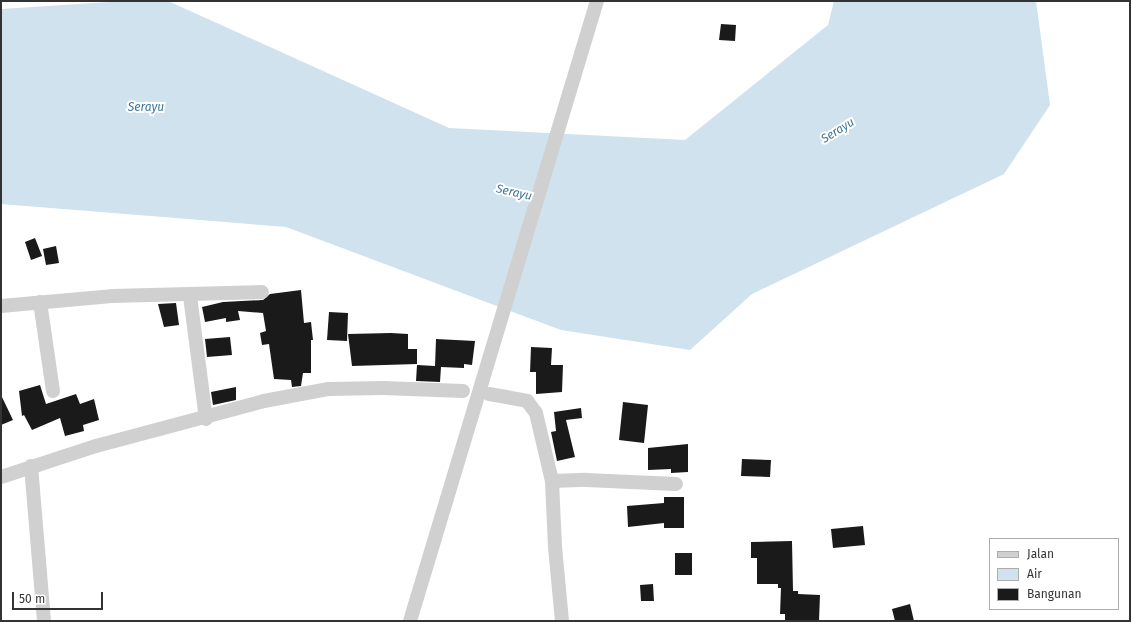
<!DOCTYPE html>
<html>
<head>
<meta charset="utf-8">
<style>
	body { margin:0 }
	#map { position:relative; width:1131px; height:622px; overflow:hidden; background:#fff; font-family:"Fira Sans",sans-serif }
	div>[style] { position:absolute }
	.water>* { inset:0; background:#cfe2ee }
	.building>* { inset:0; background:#1a1a1a }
	.minor>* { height:14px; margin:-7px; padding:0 7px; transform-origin:7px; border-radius:7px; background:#d0d0d0 }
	span { translate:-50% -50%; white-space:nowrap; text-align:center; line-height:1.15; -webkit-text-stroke:4px #fff; paint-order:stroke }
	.water-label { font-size:12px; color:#3f7597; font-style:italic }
	.frame { position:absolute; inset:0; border:2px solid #333; pointer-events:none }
	.legend { position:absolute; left:989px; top:538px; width:130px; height:72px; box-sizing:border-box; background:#fff; border:1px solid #adadad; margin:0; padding:5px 7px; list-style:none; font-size:12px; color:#333 }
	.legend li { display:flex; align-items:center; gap:8px; height:20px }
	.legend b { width:20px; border:1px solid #adadad }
	.scale { position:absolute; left:12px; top:592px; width:91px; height:18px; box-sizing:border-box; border:2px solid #333; border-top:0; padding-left:5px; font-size:12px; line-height:14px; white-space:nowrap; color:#333; -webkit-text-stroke:3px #fff; paint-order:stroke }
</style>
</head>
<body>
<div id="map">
	<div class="water">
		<i style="clip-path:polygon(125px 1px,168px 1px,449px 128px,685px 140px,828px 25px,834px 1px,1036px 1px,1050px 105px,1004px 174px,752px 294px,690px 350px,561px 330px,286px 227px,1px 204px,1px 9px)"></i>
	</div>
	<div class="building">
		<i style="clip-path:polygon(721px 24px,736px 25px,735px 41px,719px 40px)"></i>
		<i style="clip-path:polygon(35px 238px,42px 256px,31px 260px,25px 242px)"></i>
		<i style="clip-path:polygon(56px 246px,59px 263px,46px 265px,43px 249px)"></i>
		<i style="clip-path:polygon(301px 290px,304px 323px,311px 322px,313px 340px,311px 340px,311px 373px,303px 373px,301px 386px,292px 387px,291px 380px,274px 379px,269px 344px,262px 345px,260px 333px,266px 331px,263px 313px,238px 311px,240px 320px,226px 322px,226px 318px,205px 322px,202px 307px,223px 302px,263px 300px,270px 294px)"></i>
		<i style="clip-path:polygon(176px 303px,179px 325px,164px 327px,158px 304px)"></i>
		<i style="clip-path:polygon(329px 312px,348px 313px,347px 341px,327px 340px)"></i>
		<i style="clip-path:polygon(391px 333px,408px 334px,408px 349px,417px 349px,417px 364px,352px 366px,348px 334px)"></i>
		<i style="clip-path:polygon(230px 337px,232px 355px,207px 357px,205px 339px)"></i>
		<i style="clip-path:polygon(436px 339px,475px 341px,472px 365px,464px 364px,464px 368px,441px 367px,440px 382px,416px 381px,417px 365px,435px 366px)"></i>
		<i style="clip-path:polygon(531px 347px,552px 348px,551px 365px,563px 365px,562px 392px,536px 394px,536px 372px,530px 372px)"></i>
		<i style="clip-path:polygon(40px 385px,46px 404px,76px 394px,80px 404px,94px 399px,99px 420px,83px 425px,84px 431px,65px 436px,60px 418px,32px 430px,24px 415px,22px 416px,19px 391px)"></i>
		<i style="clip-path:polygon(236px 387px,236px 400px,213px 405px,211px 392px)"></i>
		<i style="clip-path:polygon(1px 395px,13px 420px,1px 425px)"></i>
		<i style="clip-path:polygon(623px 402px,648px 405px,644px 443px,619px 440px)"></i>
		<i style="clip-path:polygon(581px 408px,582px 418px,566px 420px,575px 457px,557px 461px,551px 432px,556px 431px,554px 412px)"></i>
		<i style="clip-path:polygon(688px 444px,688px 472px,671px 473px,671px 469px,648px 470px,648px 448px)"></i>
		<i style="clip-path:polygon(742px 459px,771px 460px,770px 477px,741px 476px)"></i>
		<i style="clip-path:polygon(664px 497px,684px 497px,684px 528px,664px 528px,664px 523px,628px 527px,627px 506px,664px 503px)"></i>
		<i style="clip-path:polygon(863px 526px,865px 545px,833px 548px,831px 529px)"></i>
		<i style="clip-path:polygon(792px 541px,793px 591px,798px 591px,798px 594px,820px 595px,819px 621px,785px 621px,785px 614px,780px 614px,781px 588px,778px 588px,778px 584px,757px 584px,757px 558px,751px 558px,751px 542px)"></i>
		<i style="clip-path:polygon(675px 553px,692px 553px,692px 575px,675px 575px)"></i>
		<i style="clip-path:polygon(653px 584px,654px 601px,641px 601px,640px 585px)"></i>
		<i style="clip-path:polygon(910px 604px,914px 621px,895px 621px,892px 609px)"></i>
	</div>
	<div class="minor">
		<i style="left:190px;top:296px;width:124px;rotate:82.6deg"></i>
		<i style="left:40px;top:302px;width:90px;rotate:81.7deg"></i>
		<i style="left:1px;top:306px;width:111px;rotate:-5.1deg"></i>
		<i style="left:112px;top:296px;width:150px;rotate:-1.5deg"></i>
		<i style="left:489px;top:394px;width:39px;rotate:10deg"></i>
		<i style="left:527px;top:401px;width:15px;rotate:53deg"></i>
		<i style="left:536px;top:413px;width:70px;rotate:76.8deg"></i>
		<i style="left:552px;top:481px;width:66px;rotate:87.4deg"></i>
		<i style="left:555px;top:547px;width:74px;rotate:84.6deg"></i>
		<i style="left:31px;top:466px;width:156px;rotate:85.2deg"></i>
		<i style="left:1px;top:477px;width:100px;rotate:-18.1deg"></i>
		<i style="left:96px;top:446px;width:174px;rotate:-15deg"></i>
		<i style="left:264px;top:401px;width:66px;rotate:-10.5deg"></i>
		<i style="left:329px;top:389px;width:54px;rotate:-1.1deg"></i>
		<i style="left:383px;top:388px;width:80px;rotate:2.1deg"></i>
		<i style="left:552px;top:481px;width:34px;rotate:-2deg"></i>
		<i style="left:586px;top:480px;width:90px;rotate:2.5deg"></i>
		<i style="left:410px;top:621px;width:648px;rotate:-73.22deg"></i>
	</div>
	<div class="water-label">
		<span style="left:146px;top:108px">Serayu</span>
		<span style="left:838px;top:131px;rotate:-32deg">Serayu</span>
		<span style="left:514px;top:193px;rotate:13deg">Serayu</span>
	</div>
	<div class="frame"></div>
	<ul class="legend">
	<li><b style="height:5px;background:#d0d0d0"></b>Jalan</li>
	<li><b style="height:11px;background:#cfe2ee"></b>Air</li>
	<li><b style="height:11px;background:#1a1a1a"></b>Bangunan</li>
	</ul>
	<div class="scale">50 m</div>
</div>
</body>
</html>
